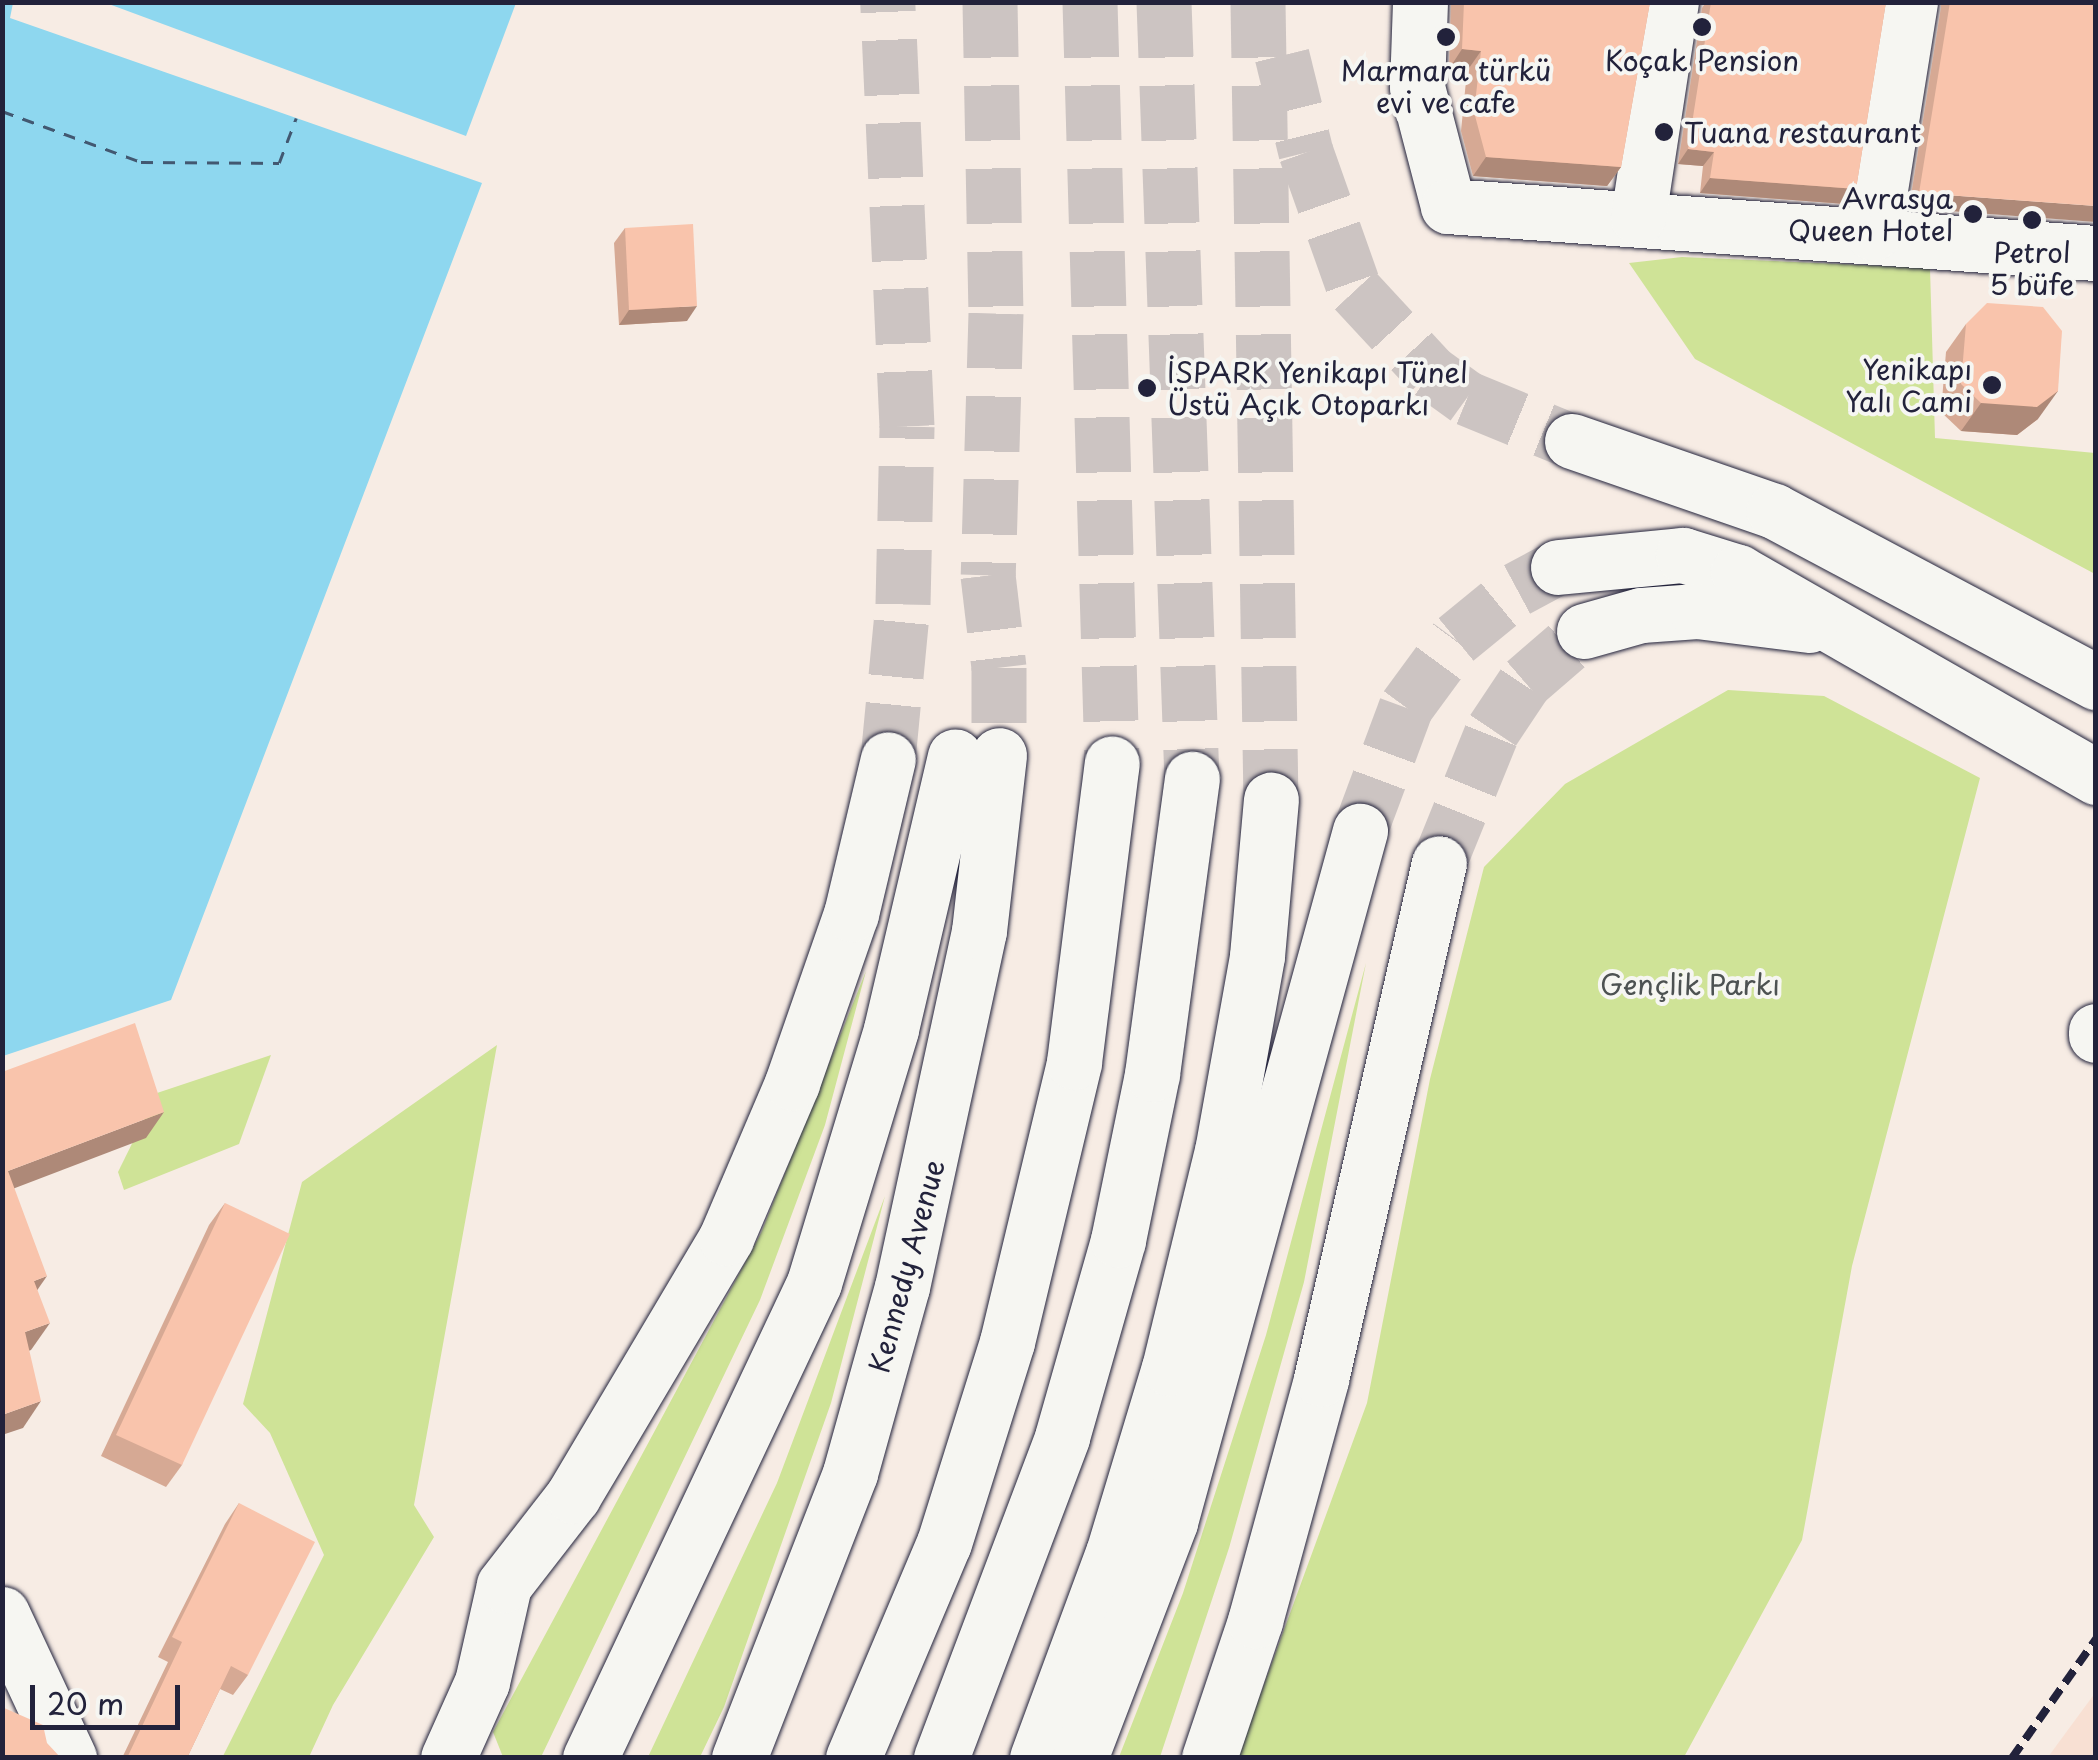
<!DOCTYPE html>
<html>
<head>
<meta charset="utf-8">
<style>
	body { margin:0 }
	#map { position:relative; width:2098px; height:1760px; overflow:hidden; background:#f7ece4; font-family:"Playpen Sans",sans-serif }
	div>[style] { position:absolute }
	.built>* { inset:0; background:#f8e0d3 }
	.green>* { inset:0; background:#cfe397 }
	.water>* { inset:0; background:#8ed7ef }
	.ferry>* { height:2.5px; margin-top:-1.25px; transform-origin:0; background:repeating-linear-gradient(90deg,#425871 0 12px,transparent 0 22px) }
	.minor-tunnel>* { height:55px; margin-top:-27.5px; transform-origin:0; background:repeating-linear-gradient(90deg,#ccc4c2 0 55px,transparent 0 83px) }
	.major-tunnel>* { height:55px; margin-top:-27.5px; transform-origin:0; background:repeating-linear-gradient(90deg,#ccc4c2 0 55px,transparent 0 83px) }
	.highway-tunnel>* { height:55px; margin-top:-27.5px; transform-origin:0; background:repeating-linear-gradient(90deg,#ccc4c2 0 55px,transparent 0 83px) }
	.roads { filter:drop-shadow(0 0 2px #22223b) drop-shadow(0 0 2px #22223b) }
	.minor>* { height:55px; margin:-27.5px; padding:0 27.5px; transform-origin:27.5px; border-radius:27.5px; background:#f6f6f2 }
	.major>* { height:55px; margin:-27.5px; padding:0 27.5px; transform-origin:27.5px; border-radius:27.5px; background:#f6f6f2 }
	.highway>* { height:55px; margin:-27.5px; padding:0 27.5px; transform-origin:27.5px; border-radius:27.5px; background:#f6f6f2 }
	.rail>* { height:8px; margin-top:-4px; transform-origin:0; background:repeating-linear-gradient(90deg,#22223b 0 15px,transparent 0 23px) }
	.wall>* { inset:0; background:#d6a994 }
	.shaded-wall>* { inset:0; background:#ae8978 }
	.building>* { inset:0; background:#f9c4ac }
	.dots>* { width:28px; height:28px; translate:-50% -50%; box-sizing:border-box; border:5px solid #f6f6f2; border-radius:50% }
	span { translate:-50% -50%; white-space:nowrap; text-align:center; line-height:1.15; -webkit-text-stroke:8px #f6f6f2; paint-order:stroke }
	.poi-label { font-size:28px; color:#22223b }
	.left { translate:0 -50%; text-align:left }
	.right { translate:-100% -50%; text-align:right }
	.park-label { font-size:28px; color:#4d5252 }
	.street-label { font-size:28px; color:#22223b }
	.frame { position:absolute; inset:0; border:5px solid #22223b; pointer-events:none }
	.scale { position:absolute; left:30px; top:1685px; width:150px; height:45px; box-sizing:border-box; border:5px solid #22223b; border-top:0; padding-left:12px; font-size:30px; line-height:35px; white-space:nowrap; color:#22223b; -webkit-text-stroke:8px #f6f6f2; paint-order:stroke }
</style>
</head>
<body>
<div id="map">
	<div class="built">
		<i style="clip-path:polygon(2095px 1693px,2095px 1757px,2048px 1757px)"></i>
	</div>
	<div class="green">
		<i style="clip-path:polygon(1682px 257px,1930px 268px,1935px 438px,2095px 453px,2095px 574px,1695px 359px,1629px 263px)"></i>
		<i style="clip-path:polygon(1728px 690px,1824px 696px,1980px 778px,1852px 1266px,1802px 1540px,1684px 1757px,1237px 1758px,1367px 1403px,1430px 1079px,1484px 867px,1565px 784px)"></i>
		<i style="clip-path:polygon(1366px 963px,1304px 1282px,1229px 1548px,1160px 1757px,1119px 1757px,1183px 1593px,1266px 1335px)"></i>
		<i style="clip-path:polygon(866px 971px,825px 1125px,760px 1300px,541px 1757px,503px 1757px,493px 1732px,761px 1233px)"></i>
		<i style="clip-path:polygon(497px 1045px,414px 1505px,434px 1537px,333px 1705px,309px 1757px,222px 1758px,324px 1555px,270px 1433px,243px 1404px,302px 1182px)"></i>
		<i style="clip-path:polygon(271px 1055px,239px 1144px,124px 1190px,118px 1172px,157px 1093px)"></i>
		<i style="clip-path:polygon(885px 1196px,831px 1403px,724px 1707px,700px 1757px,648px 1757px,777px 1483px)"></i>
	</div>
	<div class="water">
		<i style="clip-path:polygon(2px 3px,13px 3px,10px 18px,482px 183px,171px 1000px,3px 1056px)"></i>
		<i style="clip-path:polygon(106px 3px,516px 3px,466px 136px)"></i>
	</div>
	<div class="ferry">
		<i style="left:2px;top:111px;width:148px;rotate:20.1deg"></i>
		<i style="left:141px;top:162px;width:138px;rotate:0.4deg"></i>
		<i style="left:279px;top:163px;width:48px;rotate:-69.3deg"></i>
	</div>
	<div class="minor-tunnel">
		<i style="left:888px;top:759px;width:156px;rotate:-84.5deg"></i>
		<i style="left:903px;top:604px;width:178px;rotate:-88.7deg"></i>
		<i style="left:907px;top:426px;width:424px;rotate:-92.6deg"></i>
	</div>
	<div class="major-tunnel">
		<i style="left:990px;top:2px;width:311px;rotate:88.9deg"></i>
		<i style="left:996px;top:313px;width:262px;rotate:91.7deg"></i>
		<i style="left:988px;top:575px;width:93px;rotate:83.2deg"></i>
		<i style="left:999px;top:667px;width:88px;rotate:90deg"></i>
		<i style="left:1258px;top:2px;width:798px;rotate:89.07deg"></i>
		<i style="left:1282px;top:55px;width:100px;rotate:76.1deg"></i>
		<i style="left:1306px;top:152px;width:146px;rotate:70.5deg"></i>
		<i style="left:1355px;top:290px;width:112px;rotate:47.2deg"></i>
		<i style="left:1431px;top:372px;width:44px;rotate:35.8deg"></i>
		<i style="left:1467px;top:398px;width:113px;rotate:22.3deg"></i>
		<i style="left:1360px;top:831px;width:132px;rotate:-69.6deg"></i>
		<i style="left:1406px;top:707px;width:84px;rotate:-53.7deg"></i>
		<i style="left:1456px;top:639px;width:79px;rotate:-39.3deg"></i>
		<i style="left:1517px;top:589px;width:47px;rotate:-28.2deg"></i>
		<i style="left:1439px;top:863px;width:144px;rotate:-67.9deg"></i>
		<i style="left:1493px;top:730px;width:58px;rotate:-56.3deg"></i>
		<i style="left:1525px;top:682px;width:78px;rotate:-40.8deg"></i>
	</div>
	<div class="highway-tunnel">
		<i style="left:1090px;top:2px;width:761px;rotate:88.34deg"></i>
		<i style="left:1164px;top:2px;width:778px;rotate:87.94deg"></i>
	</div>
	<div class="roads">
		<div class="minor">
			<i style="left:1420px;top:2px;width:85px;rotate:92deg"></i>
			<i style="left:1417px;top:87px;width:123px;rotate:75.4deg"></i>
			<i style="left:1448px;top:206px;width:650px;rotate:4.15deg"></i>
			<i style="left:1638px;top:217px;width:218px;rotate:-81.3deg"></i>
			<i style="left:1873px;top:233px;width:234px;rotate:-80.9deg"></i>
			<i style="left:2096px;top:1031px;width:4px;rotate:90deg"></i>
			<i style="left:2px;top:1614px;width:159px;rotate:65deg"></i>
			<i style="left:448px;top:1758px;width:83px;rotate:-65.9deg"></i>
			<i style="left:482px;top:1682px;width:99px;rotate:-77.2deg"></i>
			<i style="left:504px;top:1585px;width:113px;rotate:-52.2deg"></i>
			<i style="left:573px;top:1496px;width:300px;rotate:-59.3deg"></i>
			<i style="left:726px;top:1238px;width:168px;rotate:-66.9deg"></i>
			<i style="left:792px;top:1083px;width:179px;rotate:-70.8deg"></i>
			<i style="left:851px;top:914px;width:159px;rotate:-76.6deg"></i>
		</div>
		<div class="major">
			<i style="left:1572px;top:441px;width:214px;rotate:19.1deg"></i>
			<i style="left:1774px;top:511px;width:365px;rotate:28deg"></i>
			<i style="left:1558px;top:567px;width:126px;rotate:-5.5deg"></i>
			<i style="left:1683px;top:555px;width:58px;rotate:17.2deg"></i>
			<i style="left:1738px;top:572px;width:413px;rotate:29.8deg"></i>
			<i style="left:1584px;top:631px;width:59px;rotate:-15.7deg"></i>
			<i style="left:1641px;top:615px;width:56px;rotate:-4.1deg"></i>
			<i style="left:1697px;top:611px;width:113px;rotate:7.1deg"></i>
			<i style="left:590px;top:1758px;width:525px;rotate:-64.75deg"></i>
			<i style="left:814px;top:1283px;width:265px;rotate:-73.1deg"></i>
			<i style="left:891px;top:1029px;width:280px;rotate:-76.8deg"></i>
			<i style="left:739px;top:1758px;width:306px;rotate:-68.7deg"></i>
			<i style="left:850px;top:1473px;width:193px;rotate:-74.4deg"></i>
			<i style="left:902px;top:1287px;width:364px;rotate:-77.8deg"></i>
			<i style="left:979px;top:931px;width:177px;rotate:-83.5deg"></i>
			<i style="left:1037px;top:1758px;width:219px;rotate:-69.7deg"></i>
			<i style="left:1113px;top:1553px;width:193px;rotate:-73.2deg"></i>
			<i style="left:1169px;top:1368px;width:223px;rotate:-76.3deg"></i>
			<i style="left:1222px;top:1151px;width:198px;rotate:-79.8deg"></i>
			<i style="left:1257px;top:956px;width:157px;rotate:-84.9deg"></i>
			<i style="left:1080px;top:1758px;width:253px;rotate:-69.1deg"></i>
			<i style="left:1170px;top:1522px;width:717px;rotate:-74.63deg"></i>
			<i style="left:1209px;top:1758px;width:145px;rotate:-71.4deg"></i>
			<i style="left:1255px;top:1621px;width:251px;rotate:-74.7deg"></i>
			<i style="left:1321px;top:1379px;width:529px;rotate:-77.12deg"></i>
		</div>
		<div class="highway">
			<i style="left:853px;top:1758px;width:233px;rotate:-67.1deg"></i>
			<i style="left:944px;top:1543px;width:211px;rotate:-72.6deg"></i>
			<i style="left:1007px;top:1342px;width:288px;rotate:-76.5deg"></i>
			<i style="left:1074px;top:1062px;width:301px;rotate:-82.8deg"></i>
			<i style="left:941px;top:1758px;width:343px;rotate:-69.3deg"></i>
			<i style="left:1062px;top:1437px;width:205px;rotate:-74.1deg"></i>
			<i style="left:1118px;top:1240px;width:169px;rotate:-78.4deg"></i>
			<i style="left:1152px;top:1074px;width:298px;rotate:-82.3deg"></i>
		</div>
	</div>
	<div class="rail">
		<i style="left:2012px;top:1758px;width:146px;rotate:-54.8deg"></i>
	</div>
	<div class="wall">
		<i style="clip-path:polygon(1451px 2px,1650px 2px,1621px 167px,1607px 186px,1473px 176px,1461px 131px,1467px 71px,1449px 69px)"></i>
		<i style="clip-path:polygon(1706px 2px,1886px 2px,1856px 189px,1846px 204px,1700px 193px,1703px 166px,1678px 164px,1702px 8px)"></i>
		<i style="clip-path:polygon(1940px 2px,2096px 2px,1909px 208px,1941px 7px)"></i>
		<i style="clip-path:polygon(625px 228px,687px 321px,619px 325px,614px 243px)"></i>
		<i style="clip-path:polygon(1966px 324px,2038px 419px,2017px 435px,1961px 431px,1941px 412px,1946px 352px)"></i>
		<i style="clip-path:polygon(225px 1203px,182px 1465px,166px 1487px,101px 1456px,209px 1225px)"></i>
		<i style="clip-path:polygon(239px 1503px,248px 1675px,233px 1695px,220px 1689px,187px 1758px,122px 1758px,168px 1662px,158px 1657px,225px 1524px)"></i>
	</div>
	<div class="shaded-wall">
		<i style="clip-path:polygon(1462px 49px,1481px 51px,1467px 71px,1449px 69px)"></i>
		<i style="clip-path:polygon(1688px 149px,1714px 152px,1703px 166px,1678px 164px)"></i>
		<i style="clip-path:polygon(1486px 157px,1621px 167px,1607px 186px,1473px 176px)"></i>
		<i style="clip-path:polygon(1710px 178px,1856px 189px,1846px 204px,1700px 193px)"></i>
		<i style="clip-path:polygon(1919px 193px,2096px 206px,2096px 222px,1909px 208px)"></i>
		<i style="clip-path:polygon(697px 306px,687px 321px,619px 325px,629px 310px)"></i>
		<i style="clip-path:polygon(2058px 391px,2038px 419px,2017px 435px,1961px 431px,1981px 403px)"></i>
		<i style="clip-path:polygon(164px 1112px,146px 1138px,2px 1193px,8px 1171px)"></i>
		<i style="clip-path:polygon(47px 1276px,29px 1302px,34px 1281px)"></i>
		<i style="clip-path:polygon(50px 1323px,31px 1350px,7px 1359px,25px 1332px)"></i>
		<i style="clip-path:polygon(41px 1401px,23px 1428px,2px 1435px,2px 1415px)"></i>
	</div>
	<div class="building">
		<i style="clip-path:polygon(1464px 2px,1650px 2px,1621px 167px,1486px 157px,1474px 112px,1481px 51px,1462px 49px)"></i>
		<i style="clip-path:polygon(1711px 2px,1886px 2px,1856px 189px,1710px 178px,1714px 152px,1688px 149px)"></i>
		<i style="clip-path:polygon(1950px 2px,2096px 2px,2096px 206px,1919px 193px)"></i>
		<i style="clip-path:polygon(693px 224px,697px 306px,629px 310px,625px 228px)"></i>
		<i style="clip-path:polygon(1987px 303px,2043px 307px,2062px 331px,2058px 391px,2037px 407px,1981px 403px,1961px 384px,1966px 324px)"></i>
		<i style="clip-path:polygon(135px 1023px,164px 1112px,8px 1171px,47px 1276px,34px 1281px,50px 1323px,25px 1332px,41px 1401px,2px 1415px,2px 1072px)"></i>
		<i style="clip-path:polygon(225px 1203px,290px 1234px,182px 1465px,116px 1435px)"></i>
		<i style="clip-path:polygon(239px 1503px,315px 1542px,248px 1675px,231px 1666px,187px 1758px,127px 1758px,182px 1642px,172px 1637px)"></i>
		<i style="clip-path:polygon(2px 1707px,43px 1725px,47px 1743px,61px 1758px,2px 1758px)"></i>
	</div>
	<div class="dots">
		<i style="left:1702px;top:27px;background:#22223b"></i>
		<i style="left:1446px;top:37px;background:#22223b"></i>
		<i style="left:1664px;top:132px;background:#22223b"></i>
		<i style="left:1973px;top:214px;background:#22223b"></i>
		<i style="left:2032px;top:220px;background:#22223b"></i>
		<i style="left:1992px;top:385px;background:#22223b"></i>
		<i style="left:1147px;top:388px;background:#22223b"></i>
	</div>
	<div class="poi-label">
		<span style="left:1702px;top:60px">Koçak Pension</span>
		<span style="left:1446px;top:86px">Marmara türkü<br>evi ve cafe</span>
		<span class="left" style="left:1684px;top:132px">Tuana restaurant</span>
		<span class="right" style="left:1953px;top:214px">Avrasya<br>Queen Hotel</span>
		<span style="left:2032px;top:268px">Petrol<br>5 büfe</span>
		<span class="right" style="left:1972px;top:385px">Yenikapı<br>Yalı Cami</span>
		<span class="left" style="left:1167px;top:388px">İSPARK Yenikapı Tünel<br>Üstü Açık Otoparkı</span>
	</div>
	<div class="park-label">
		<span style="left:1690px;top:984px">Gençlik Parkı</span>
	</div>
	<div class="street-label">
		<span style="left:906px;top:1266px;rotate:-75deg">Kennedy Avenue</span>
	</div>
	<div class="frame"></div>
	<div class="scale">20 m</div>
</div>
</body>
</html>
